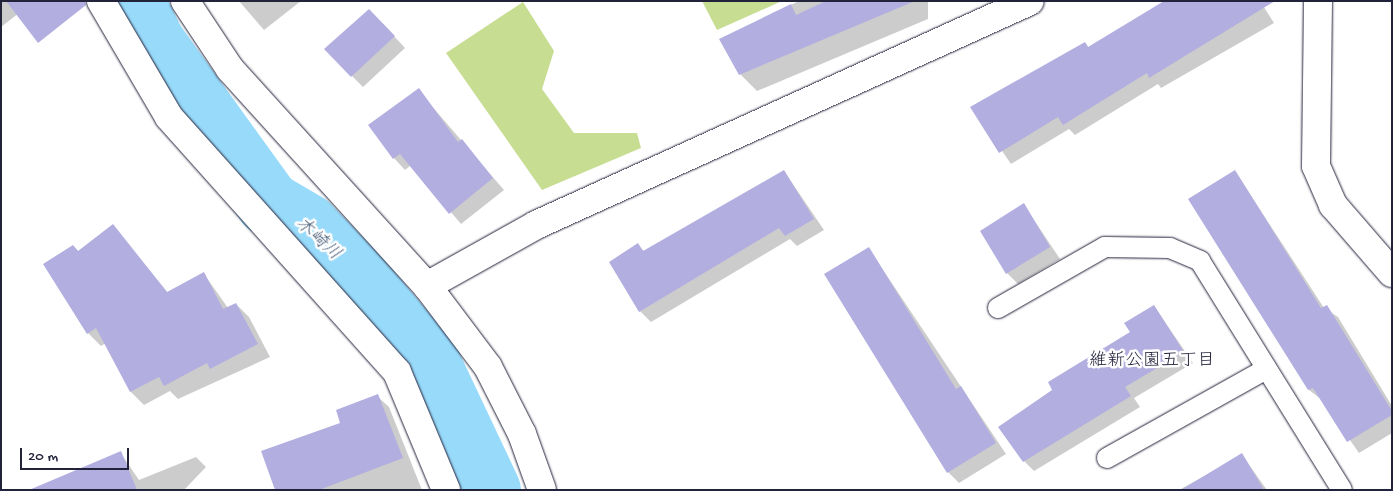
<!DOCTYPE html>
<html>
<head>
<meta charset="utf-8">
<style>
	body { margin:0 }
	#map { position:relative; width:1393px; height:491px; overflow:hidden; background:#fff; font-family:"Gochi Hand","Klee One",sans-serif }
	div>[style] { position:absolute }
	.green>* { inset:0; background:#c7dd92 }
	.shadow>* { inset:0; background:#0003 }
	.river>* { height:65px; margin:-32.5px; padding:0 32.5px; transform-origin:32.5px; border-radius:32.5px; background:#98dafa }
	.building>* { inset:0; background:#b3aee0 }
	.roads { filter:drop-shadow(0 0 1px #22223b) drop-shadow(0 0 1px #22223b) }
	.service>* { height:20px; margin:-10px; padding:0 10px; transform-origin:10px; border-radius:10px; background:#fff }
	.minor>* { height:28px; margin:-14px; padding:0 14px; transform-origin:14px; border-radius:14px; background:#fff }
	.tertiary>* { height:28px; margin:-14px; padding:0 14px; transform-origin:14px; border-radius:14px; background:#fff }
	span { translate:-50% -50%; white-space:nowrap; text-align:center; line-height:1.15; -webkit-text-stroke:5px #fff; paint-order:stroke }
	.water-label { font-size:18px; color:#455974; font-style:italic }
	.neighbourhood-label { font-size:18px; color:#22223b }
	.frame { position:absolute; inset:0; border:2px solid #22223b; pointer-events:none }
	.scale { position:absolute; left:20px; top:448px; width:109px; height:22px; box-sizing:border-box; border:2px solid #22223b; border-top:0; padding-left:6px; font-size:15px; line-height:18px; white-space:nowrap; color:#22223b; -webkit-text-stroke:4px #fff; paint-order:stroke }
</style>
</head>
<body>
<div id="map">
	<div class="green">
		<i style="clip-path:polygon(702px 1px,782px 1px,717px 30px)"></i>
		<i style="clip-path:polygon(523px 2px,554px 51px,542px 89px,574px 133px,637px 133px,641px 148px,542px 190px,446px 53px)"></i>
	</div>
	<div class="shadow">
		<i style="clip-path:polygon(1px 1px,24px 1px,28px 6px,1px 27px)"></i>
		<i style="clip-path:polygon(239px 1px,301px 1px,264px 30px)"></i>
		<i style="clip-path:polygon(799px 1px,928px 1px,928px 19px,757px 91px,740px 74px,721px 39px)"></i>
		<i style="clip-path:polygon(1260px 1px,1274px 23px,1161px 88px,1158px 84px,1075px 135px,1069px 129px,1011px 164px,972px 107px,1085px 43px,1089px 48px)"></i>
		<i style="clip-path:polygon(380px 21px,405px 48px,363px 87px,352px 76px)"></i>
		<i style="clip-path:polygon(418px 90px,504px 190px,461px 224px,411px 165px,405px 170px,394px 158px,369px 125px)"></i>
		<i style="clip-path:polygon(784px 171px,824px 230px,797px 246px,790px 239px,651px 322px,640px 311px,638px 245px,645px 252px)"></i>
		<i style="clip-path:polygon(1235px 171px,1324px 308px,1338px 317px,1392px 406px,1392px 433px,1359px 453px,1322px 400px,1309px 390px,1189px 199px)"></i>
		<i style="clip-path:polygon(1024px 205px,1060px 259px,1018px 284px,1007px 273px)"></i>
		<i style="clip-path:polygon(113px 226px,168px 293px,204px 274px,228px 308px,236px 304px,249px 317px,270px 357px,178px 399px,170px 391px,144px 405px,131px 392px,106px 343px,101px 346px,88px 333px,73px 246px,79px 252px)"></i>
		<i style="clip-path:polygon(869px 249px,1006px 454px,959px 483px,948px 472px)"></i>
		<i style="clip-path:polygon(1154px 306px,1193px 363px,1134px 398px,1140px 407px,1034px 471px,1024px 461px,1054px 390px,1131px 333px)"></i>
		<i style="clip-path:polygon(377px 396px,389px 407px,422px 490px,277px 490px,342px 423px)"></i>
		<i style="clip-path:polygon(120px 452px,139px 480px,196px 457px,206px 467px,184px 490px,54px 490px)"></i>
		<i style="clip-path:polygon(1242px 455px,1267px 490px,1179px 490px)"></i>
	</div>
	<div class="river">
		<i style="left:132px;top:1px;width:46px;rotate:64deg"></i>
		<i style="left:152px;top:42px;width:198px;rotate:54.2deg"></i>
		<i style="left:268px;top:203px;width:45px;rotate:30.5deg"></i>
		<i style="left:307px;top:226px;width:76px;rotate:46.1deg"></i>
		<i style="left:360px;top:281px;width:104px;rotate:50.1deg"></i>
		<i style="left:427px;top:361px;width:143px;rotate:64.7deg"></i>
	</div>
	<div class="building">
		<i style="clip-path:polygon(6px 1px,85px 1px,86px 5px,38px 43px)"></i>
		<i style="clip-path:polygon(826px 1px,915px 1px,739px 75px,719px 39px,791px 4px,796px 15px)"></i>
		<i style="clip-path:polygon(1164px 1px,1275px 1px,1149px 78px,1147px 73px,1063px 125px,1058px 117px,999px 153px,970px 107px,1085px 42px,1088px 47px)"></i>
		<i style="clip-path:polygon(369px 9px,395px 36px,351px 77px,324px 49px)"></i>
		<i style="clip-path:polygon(419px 88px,458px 142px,462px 139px,493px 178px,449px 214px,400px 154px,393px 159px,368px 125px)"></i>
		<i style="clip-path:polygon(784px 170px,814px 219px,785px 236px,779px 228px,639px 312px,609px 262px,638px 243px,643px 251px)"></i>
		<i style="clip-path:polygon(1235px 170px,1321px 308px,1327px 305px,1392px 411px,1392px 415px,1347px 442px,1313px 388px,1308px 390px,1188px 199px)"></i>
		<i style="clip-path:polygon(1024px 203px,1050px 247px,1006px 274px,980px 231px)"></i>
		<i style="clip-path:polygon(113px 224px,167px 292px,204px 272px,223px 309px,236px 303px,258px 344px,210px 369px,207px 363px,164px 386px,159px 377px,130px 392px,96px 328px,87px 334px,43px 264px,73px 245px,78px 251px)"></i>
		<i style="clip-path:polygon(869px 247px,956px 389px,961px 386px,996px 443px,947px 473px,824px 274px)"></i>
		<i style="clip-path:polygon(1154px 305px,1184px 352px,1125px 387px,1131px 396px,1023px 462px,998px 427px,1052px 390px,1048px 382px,1130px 332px,1124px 323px)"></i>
		<i style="clip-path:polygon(378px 394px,403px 458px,319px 490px,275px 490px,261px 451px,340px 423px,336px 410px)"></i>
		<i style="clip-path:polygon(121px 451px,137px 490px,29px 490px)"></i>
		<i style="clip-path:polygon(1242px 453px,1264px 490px,1181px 490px)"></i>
	</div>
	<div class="roads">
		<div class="service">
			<i style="left:998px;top:308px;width:123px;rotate:-29.7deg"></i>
			<i style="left:1105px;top:247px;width:65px;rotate:0.9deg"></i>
			<i style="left:1170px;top:248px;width:33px;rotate:23deg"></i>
			<i style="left:1200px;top:261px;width:269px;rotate:58.2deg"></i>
			<i style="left:1107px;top:458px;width:182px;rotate:-29.2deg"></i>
		</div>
		<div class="minor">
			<i style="left:101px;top:1px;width:134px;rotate:59.6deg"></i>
			<i style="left:169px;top:117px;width:342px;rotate:48.2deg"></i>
			<i style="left:397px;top:372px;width:128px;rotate:67.4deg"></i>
			<i style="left:1318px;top:1px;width:165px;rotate:90.7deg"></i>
			<i style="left:1316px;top:166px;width:43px;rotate:66.4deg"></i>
			<i style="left:1333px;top:205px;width:90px;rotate:49.1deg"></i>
			<i style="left:427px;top:286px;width:125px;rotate:-29.2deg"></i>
			<i style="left:536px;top:225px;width:542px;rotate:-24.39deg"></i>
		</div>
		<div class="tertiary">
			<i style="left:185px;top:1px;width:82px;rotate:56.5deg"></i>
			<i style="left:230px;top:69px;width:293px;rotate:47.8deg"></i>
			<i style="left:427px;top:286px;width:101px;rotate:53deg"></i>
			<i style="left:488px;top:367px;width:75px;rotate:63.1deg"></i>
			<i style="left:522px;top:434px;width:59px;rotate:70.3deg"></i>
		</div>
	</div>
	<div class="water-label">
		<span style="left:317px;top:240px;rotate:42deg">木崎川</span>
	</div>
	<div class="neighbourhood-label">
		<span style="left:1152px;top:362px">維新公園五丁目</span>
	</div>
	<div class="frame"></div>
	<div class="scale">20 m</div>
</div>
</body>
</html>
